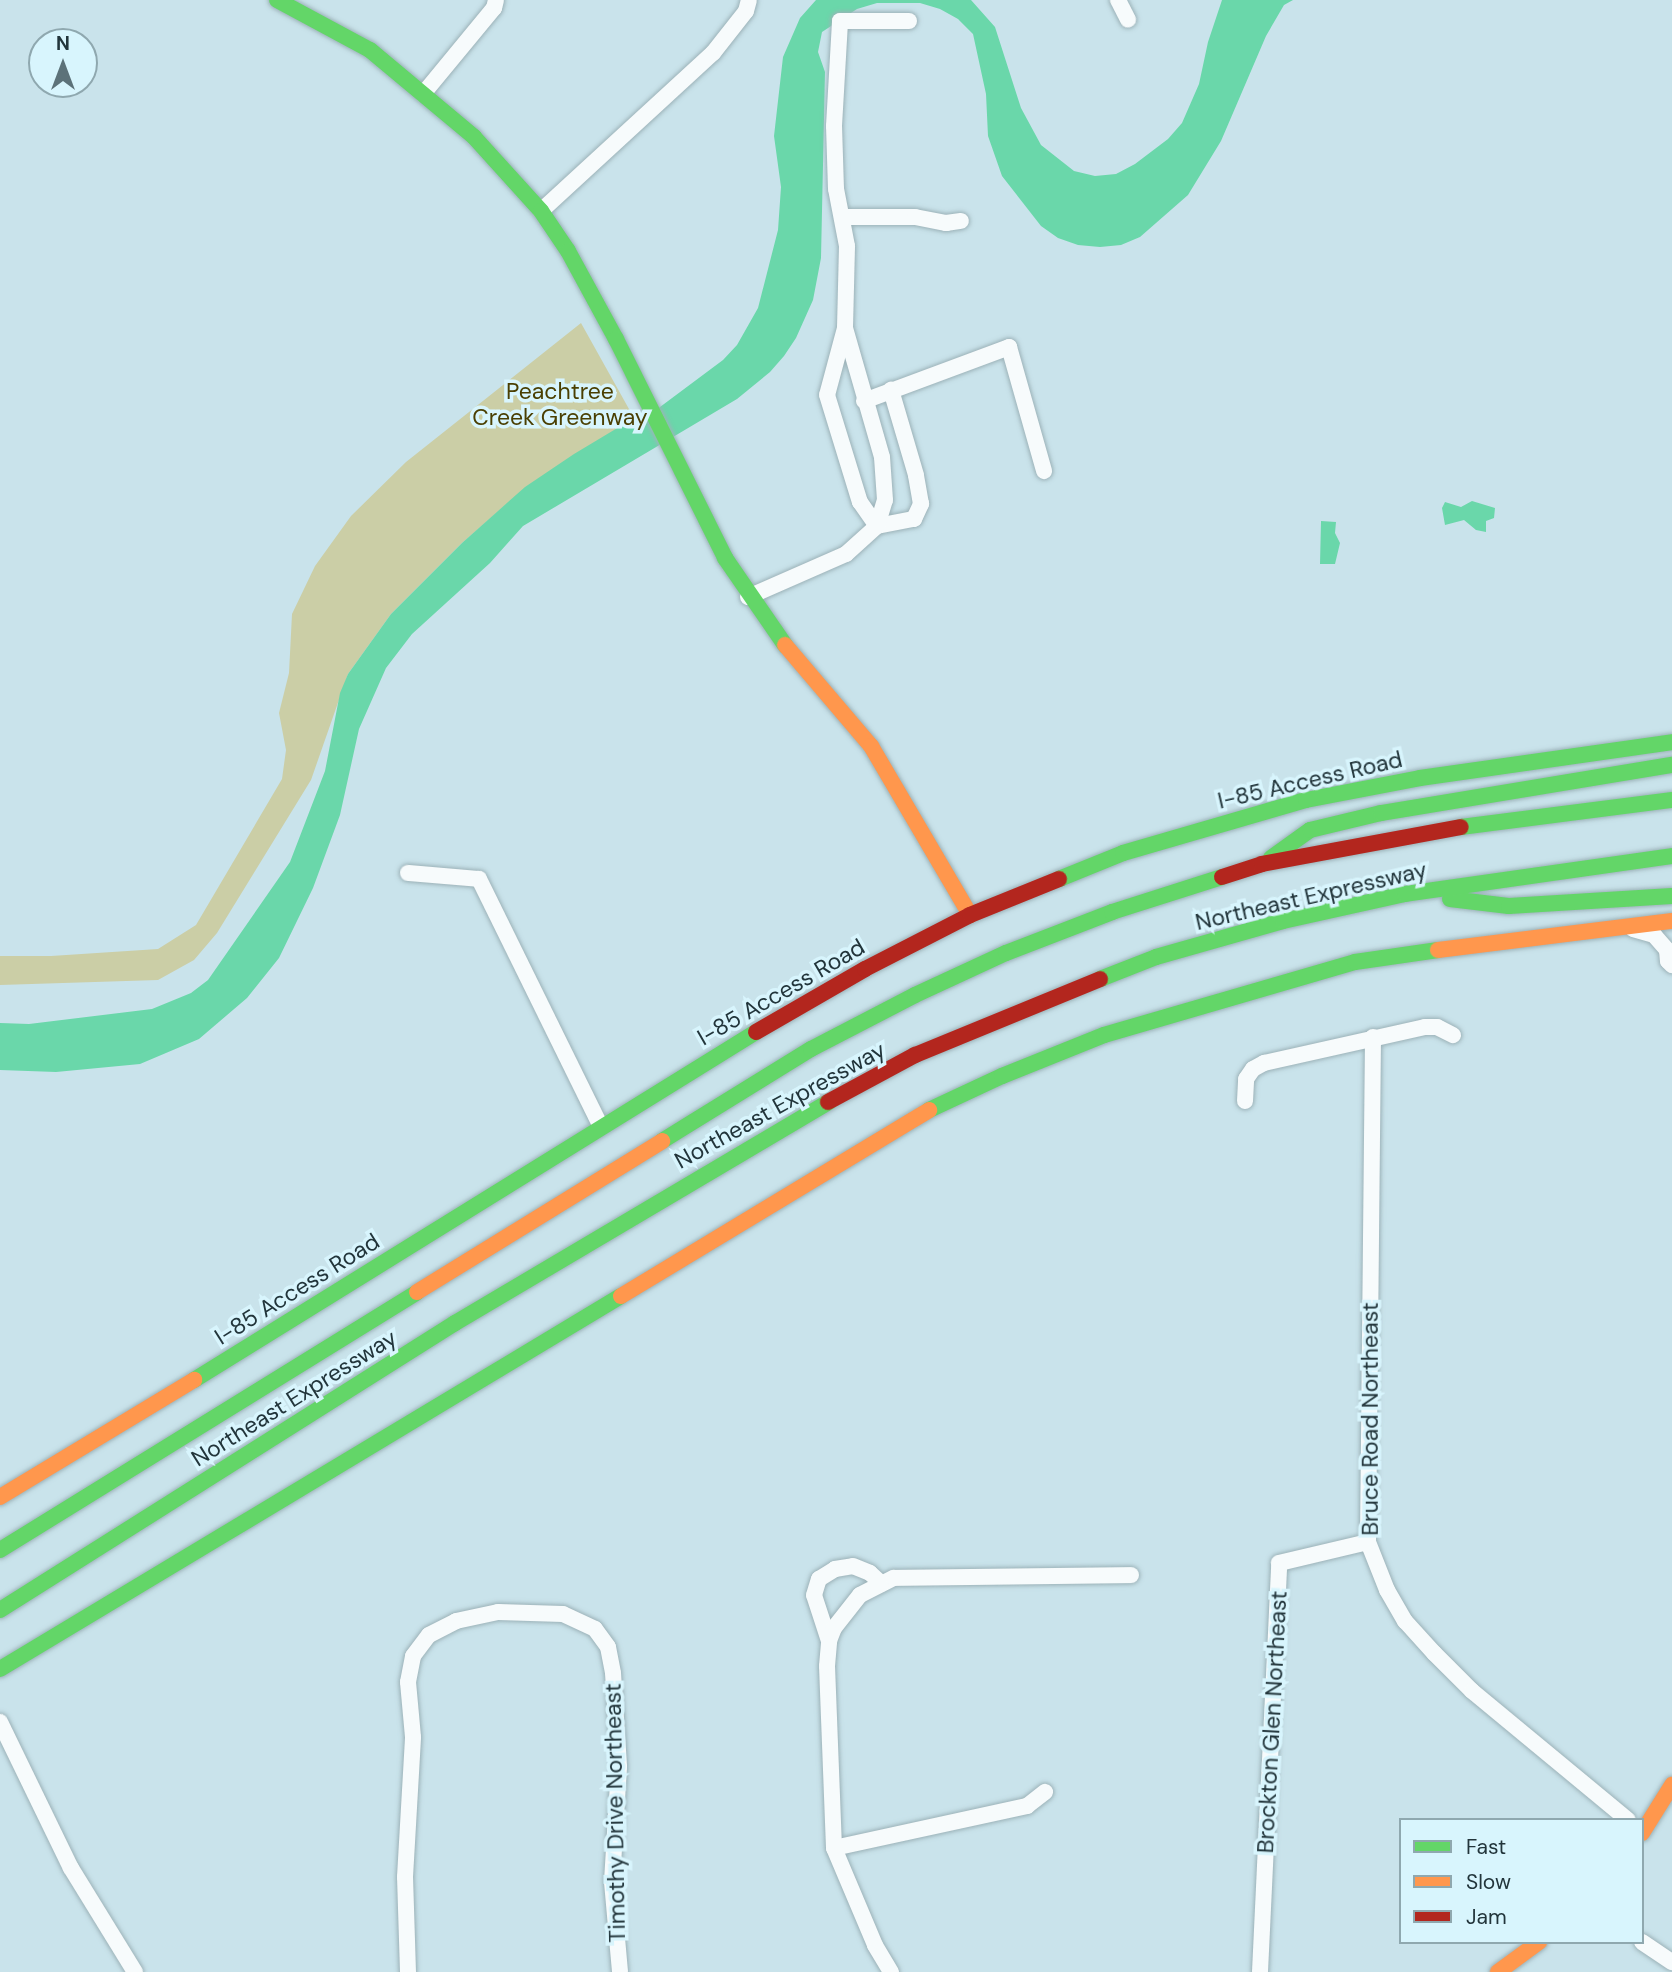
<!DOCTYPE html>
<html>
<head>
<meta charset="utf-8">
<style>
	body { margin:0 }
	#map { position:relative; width:1672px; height:1972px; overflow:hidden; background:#c9e3eb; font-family:"DM Sans",sans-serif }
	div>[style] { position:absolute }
	.green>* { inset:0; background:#cbcea6 }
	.water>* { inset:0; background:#6ad7aa }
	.roads { filter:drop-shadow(0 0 2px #9cb2b8) drop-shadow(0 0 2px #9cb2b8) }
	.street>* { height:16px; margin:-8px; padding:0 8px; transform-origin:8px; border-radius:8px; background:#f7fbfc }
	.fast>* { height:16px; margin:-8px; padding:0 8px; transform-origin:8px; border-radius:8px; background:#63d668 }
	.slow>* { height:16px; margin:-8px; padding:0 8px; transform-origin:8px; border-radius:8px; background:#ff974d }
	.jam>* { height:16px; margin:-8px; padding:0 8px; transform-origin:8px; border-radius:8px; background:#b3261e }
	span { translate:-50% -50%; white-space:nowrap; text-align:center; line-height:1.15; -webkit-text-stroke:7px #d8f5fd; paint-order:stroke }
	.park-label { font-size:23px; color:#4a3f02 }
	.street-label { font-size:23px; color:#22353b }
	.legend { position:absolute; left:1399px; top:1818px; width:245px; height:126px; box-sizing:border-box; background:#d8f5fd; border:2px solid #8fa8af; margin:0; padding:9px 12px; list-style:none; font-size:21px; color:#22353b }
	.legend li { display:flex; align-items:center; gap:14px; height:35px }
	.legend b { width:35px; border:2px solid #8fa8af }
	.north { position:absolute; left:28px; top:28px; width:70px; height:70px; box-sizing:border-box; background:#d8f5fd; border:2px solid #8fa8af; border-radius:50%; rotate:0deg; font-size:19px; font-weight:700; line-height:28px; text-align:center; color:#22353b }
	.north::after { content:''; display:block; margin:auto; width:24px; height:32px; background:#5c7279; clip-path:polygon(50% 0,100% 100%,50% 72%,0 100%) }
</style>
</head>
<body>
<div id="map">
	<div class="green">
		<i style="clip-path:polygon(581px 323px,634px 418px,525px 488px,462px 543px,391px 614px,348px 674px,311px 780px,217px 933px,194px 960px,158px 980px,0 985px,0 956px,51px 956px,158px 949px,196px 925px,282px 779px,286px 750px,279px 713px,289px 673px,292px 614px,315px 566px,351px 516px,406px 462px)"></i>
	</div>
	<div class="water">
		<i style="clip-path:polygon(816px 0,971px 0,995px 27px,1021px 108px,1041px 145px,1074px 171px,1095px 176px,1116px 174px,1135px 164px,1168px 139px,1182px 123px,1199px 84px,1208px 42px,1222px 0,1293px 0,1284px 5px,1266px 36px,1221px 141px,1188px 195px,1140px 237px,1121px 245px,1100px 247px,1078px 245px,1058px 238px,1041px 226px,1002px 176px,988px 136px,986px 94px,973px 34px,958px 19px,940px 9px,920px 3px,877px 3px,857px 9px,822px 32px,818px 52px,825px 72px,821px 258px,813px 300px,796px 338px,784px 356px,770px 372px,737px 399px,523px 526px,490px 563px,412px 634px,386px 668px,359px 729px,340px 815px,313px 888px,279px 958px,247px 998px,199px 1039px,140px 1064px,56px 1072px,0 1070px,0 1023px,29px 1024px,152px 1009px,191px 993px,208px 980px,290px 862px,325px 771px,340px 693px,348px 674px,391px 614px,462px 543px,525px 487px,574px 454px,634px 418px,660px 407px,723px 360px,737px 345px,758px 308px,778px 230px,781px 187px,774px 136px,783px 57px,800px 18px)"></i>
		<i style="clip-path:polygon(1472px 501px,1495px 508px,1494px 518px,1486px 521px,1486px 532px,1476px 530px,1464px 520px,1445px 525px,1442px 508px,1445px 502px,1461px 507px)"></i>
		<i style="clip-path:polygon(1321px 521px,1336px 522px,1335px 533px,1340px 543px,1335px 564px,1320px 564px)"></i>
	</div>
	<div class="roads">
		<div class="street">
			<i style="left:1118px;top:0;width:22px;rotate:63deg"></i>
			<i style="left:423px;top:94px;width:112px;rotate:-50.5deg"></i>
			<i style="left:494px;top:8px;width:8px;rotate:-76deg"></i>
			<i style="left:541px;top:211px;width:234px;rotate:-42.6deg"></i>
			<i style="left:713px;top:53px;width:53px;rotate:-51.8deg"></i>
			<i style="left:746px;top:11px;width:11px;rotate:-75deg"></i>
			<i style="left:842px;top:217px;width:73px"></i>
			<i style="left:915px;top:217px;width:32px;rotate:11deg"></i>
			<i style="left:946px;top:223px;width:15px;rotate:-8deg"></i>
			<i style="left:845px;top:328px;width:69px;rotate:105deg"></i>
			<i style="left:827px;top:395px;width:112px;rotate:72.9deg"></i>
			<i style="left:860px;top:502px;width:29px;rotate:55deg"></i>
			<i style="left:877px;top:526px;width:38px;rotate:-11deg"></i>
			<i style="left:914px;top:519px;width:17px;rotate:-65deg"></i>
			<i style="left:921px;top:504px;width:29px;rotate:-100deg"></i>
			<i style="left:916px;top:475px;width:89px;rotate:-106.4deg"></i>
			<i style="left:864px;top:401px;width:155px;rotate:-20.4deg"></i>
			<i style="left:1009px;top:347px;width:129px;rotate:74.2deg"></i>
			<i style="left:748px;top:597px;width:107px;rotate:-23.7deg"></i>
			<i style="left:846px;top:554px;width:42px;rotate:-42.1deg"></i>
			<i style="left:877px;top:526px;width:27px;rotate:-73deg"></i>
			<i style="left:885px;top:500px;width:43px;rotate:-94deg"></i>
			<i style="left:882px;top:457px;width:134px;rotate:-106deg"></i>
			<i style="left:845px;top:328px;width:82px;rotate:-88.6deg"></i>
			<i style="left:847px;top:246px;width:58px;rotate:-100.9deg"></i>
			<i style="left:836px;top:189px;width:63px;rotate:-91.8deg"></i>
			<i style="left:834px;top:126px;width:105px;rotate:-86.7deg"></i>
			<i style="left:840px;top:21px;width:69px"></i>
			<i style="left:408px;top:873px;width:71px;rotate:4.8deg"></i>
			<i style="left:479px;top:879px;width:276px;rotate:63.8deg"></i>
			<i style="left:1633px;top:929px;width:22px;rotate:16deg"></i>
			<i style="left:1654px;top:935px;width:20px;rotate:49deg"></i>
			<i style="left:1667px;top:950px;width:11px;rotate:85deg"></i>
			<i style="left:1668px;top:961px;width:6px;rotate:45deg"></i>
			<i style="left:1373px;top:1037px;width:505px;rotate:90.57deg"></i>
			<i style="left:1368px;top:1542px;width:52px;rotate:68.4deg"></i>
			<i style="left:1387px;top:1590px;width:36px;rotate:60deg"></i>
			<i style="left:1405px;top:1621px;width:43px;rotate:47.8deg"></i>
			<i style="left:1434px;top:1653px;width:54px;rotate:45deg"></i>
			<i style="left:1472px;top:1691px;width:202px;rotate:39.6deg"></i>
			<i style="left:1245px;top:1101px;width:22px;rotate:-87deg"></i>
			<i style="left:1246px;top:1079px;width:12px;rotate:-55deg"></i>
			<i style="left:1253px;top:1069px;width:13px;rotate:-29deg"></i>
			<i style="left:1264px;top:1063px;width:165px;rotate:-12.6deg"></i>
			<i style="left:1425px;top:1027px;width:12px"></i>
			<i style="left:1437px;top:1027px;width:18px;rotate:27deg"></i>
			<i style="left:829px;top:1641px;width:48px;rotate:-108.1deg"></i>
			<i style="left:814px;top:1595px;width:17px;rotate:-73deg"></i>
			<i style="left:819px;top:1579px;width:19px;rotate:-32deg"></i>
			<i style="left:835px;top:1569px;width:18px;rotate:-9deg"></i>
			<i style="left:853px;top:1566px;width:18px;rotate:22deg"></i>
			<i style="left:870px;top:1573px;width:16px;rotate:43deg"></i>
			<i style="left:0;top:1722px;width:162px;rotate:64.1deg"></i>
			<i style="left:71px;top:1868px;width:122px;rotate:58.4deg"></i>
			<i style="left:834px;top:1848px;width:198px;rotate:-12.3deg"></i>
			<i style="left:1027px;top:1806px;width:23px;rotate:-38deg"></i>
			<i style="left:1642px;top:1942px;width:36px;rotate:34deg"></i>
			<i style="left:408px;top:1972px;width:95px;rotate:-91.8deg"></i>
			<i style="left:405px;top:1877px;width:140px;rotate:-86.7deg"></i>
			<i style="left:413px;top:1737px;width:55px;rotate:-95.2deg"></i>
			<i style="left:408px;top:1682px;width:26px;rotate:-79deg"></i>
			<i style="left:413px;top:1656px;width:26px;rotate:-53deg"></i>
			<i style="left:429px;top:1635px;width:30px;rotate:-27deg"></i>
			<i style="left:456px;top:1621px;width:43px;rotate:-12.1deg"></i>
			<i style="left:498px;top:1612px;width:65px;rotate:1.8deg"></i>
			<i style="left:563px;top:1614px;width:35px;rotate:25deg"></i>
			<i style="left:595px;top:1629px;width:22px;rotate:54deg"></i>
			<i style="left:608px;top:1647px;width:26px;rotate:79deg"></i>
			<i style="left:613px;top:1673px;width:94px;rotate:86.3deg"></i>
			<i style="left:619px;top:1767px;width:115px;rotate:93.5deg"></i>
			<i style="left:612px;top:1882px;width:90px;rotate:84.9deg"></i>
			<i style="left:891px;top:1972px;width:31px;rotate:-121deg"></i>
			<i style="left:875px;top:1945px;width:105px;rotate:-112.9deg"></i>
			<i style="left:834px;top:1848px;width:182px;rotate:-92.2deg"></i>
			<i style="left:827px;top:1666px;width:25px;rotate:-85deg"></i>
			<i style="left:829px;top:1641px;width:14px;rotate:-69deg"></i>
			<i style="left:834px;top:1628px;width:42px;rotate:-51.8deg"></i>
			<i style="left:860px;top:1595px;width:38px;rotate:-27deg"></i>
			<i style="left:894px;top:1578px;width:237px;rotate:-0.7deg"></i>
			<i style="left:1260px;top:1972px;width:409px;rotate:-87.3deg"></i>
			<i style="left:1279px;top:1563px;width:91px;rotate:-13.3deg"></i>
		</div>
		<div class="fast">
			<i style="left:277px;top:0;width:106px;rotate:28.3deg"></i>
			<i style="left:370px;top:50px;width:136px;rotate:39.9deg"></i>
			<i style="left:474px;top:137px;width:100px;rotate:47.8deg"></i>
			<i style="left:541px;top:211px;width:48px;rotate:56deg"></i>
			<i style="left:568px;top:251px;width:100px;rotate:61.4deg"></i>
			<i style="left:616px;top:339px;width:245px;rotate:63.5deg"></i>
			<i style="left:725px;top:558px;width:106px;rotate:55.4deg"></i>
			<i style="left:1461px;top:827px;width:213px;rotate:-7.3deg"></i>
			<i style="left:1271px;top:858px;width:48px;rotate:-35.7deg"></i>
			<i style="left:1310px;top:830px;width:73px;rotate:-13.5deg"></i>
			<i style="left:1381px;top:813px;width:295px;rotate:-9.4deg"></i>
			<i style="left:1059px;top:879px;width:69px;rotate:-22.1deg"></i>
			<i style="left:1123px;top:853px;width:191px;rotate:-16.2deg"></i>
			<i style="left:1306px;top:800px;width:116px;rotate:-10.9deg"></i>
			<i style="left:1420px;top:778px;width:255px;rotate:-8.1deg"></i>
			<i style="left:1450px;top:899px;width:59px;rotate:6.8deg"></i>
			<i style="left:1509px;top:906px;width:163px;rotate:-3.5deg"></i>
			<i style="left:1100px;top:979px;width:60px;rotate:-21.4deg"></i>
			<i style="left:1156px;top:957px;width:132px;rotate:-15.8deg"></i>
			<i style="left:1283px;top:921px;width:125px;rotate:-12.5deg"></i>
			<i style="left:1405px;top:894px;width:270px;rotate:-8.1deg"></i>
			<i style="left:929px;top:1110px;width:81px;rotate:-25deg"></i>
			<i style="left:1002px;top:1076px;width:110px;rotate:-21.9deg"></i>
			<i style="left:1104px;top:1035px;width:261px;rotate:-16.2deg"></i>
			<i style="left:1355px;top:962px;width:84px;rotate:-8.2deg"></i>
			<i style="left:662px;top:1141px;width:175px;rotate:-31.7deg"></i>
			<i style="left:811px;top:1049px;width:117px;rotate:-27.4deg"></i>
			<i style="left:915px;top:995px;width:100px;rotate:-24.8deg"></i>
			<i style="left:1006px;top:953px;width:114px;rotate:-21.1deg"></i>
			<i style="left:1112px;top:912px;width:115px;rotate:-17.7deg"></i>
			<i style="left:194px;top:1380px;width:661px;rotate:-31.77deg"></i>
			<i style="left:0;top:1550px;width:490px;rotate:-31.7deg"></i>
			<i style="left:0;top:1610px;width:538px;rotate:-32.24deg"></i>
			<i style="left:455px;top:1323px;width:434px;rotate:-30.6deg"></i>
			<i style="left:0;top:1669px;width:724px;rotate:-30.99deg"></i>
		</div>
		<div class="slow">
			<i style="left:785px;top:645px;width:133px;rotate:49.6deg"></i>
			<i style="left:871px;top:746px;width:196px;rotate:59.6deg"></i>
			<i style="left:1438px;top:950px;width:236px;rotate:-7.1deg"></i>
			<i style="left:417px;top:1292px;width:288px;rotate:-31.6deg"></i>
			<i style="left:621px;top:1296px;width:360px;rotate:-31.1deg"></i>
			<i style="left:0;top:1497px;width:227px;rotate:-31.1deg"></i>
			<i style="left:1642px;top:1833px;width:57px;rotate:-58deg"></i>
			<i style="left:1498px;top:1972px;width:51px;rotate:-36.2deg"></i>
		</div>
		<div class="jam">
			<i style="left:1222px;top:877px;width:42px;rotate:-18deg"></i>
			<i style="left:1262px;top:864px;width:202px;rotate:-10.5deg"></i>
			<i style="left:756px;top:1032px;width:126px;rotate:-30deg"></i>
			<i style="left:865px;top:969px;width:118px;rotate:-27.2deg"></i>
			<i style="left:970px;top:915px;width:96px;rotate:-22deg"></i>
			<i style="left:828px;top:1102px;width:99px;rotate:-28.4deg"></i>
			<i style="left:915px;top:1055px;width:200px;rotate:-22.3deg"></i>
		</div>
	</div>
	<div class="park-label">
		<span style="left:560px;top:404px">Peachtree<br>Creek Greenway</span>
	</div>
	<div class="street-label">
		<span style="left:1310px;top:780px;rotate:-13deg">I-85 Access Road</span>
		<span style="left:1311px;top:896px;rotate:-13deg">Northeast Expressway</span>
		<span style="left:781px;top:992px;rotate:-30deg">I-85 Access Road</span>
		<span style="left:780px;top:1105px;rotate:-29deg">Northeast Expressway</span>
		<span style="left:297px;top:1289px;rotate:-32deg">I-85 Access Road</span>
		<span style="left:294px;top:1398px;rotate:-32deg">Northeast Expressway</span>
		<span style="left:1370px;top:1419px;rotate:-90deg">Bruce Road Northeast</span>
		<span style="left:1272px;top:1722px;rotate:-87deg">Brockton Glen Northeast</span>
		<span style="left:615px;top:1813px;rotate:-91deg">Timothy Drive Northeast</span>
	</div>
	<ul class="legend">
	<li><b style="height:9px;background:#63d668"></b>Fast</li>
	<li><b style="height:9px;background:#ff974d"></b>Slow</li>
	<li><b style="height:9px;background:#b3261e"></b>Jam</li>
	</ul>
	<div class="north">N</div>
</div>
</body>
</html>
